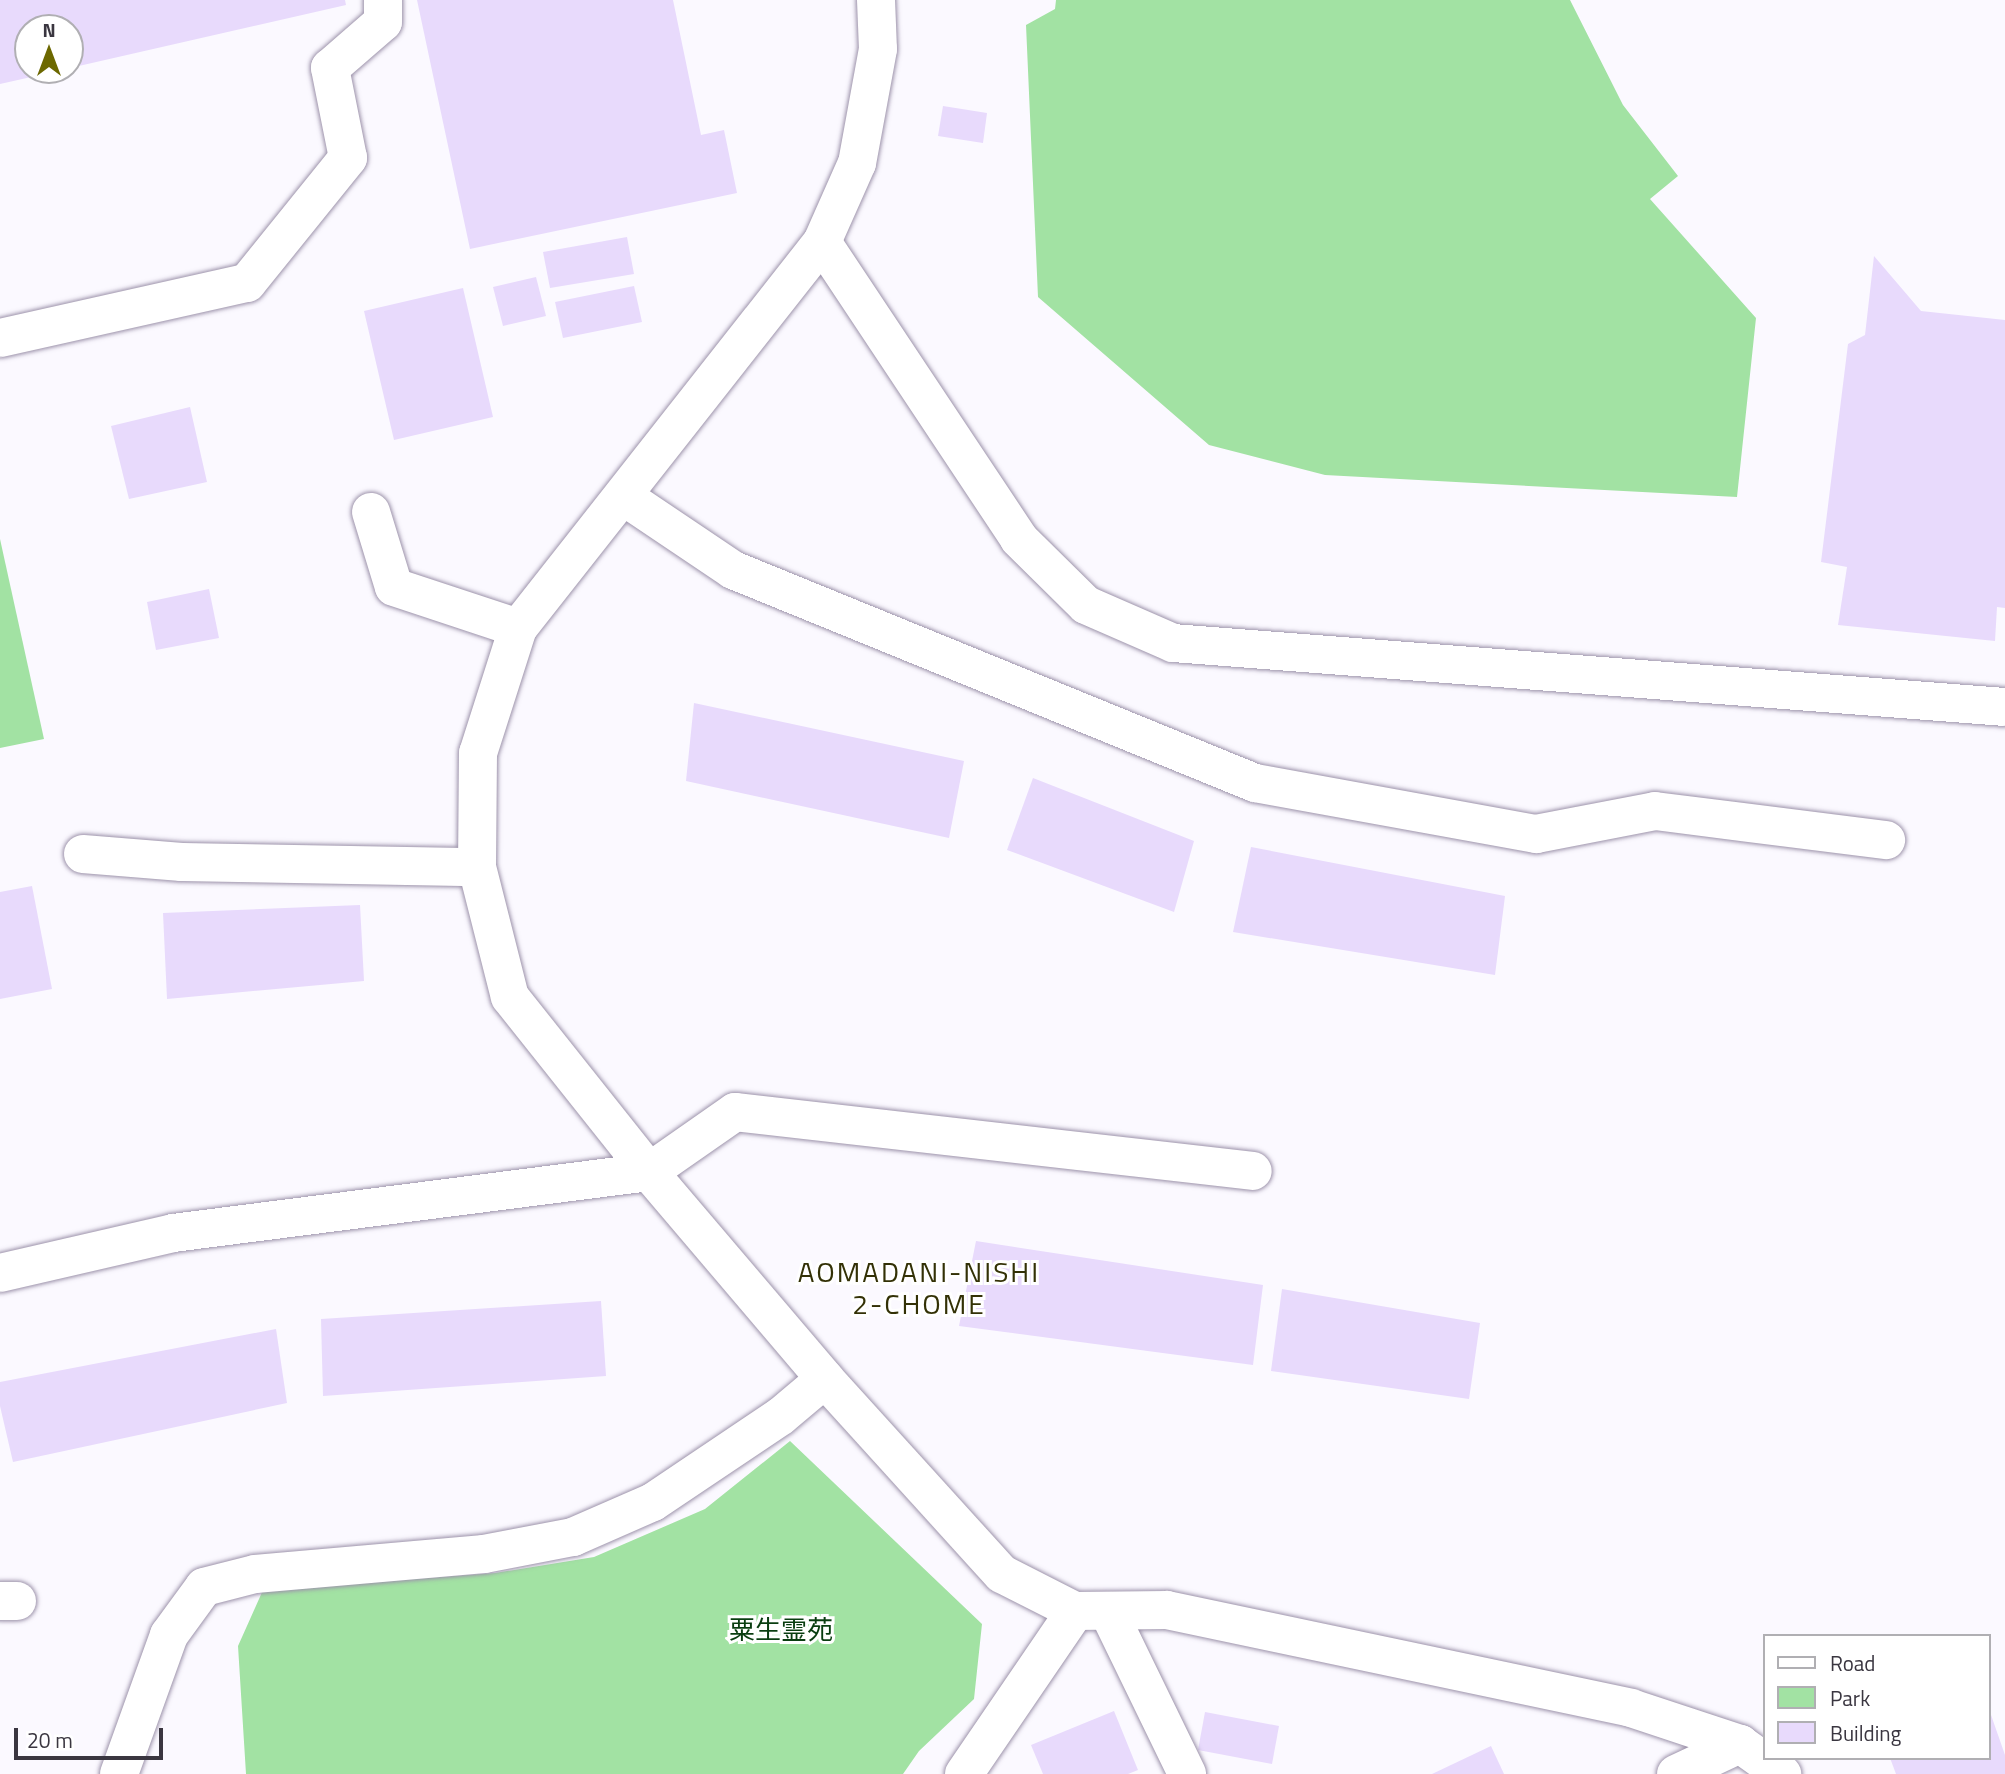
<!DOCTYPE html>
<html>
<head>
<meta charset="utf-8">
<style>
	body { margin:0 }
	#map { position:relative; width:2005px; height:1774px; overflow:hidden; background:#fbf9ff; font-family:"Titillium Web","Noto Sans JP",sans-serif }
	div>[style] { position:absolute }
	.green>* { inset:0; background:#a2e2a3 }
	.building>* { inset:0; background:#e8dafc }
	.roads { filter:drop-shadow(0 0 2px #9d93ab) drop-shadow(0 0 2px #9d93ab) }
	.minor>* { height:38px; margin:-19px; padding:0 19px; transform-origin:19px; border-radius:19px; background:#fff }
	span { translate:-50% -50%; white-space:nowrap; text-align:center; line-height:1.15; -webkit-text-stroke:6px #fff; paint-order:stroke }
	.park-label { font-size:26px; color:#093d10 }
	.neighbourhood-label { font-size:28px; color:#333106; letter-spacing:2px }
	.legend { position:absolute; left:1763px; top:1634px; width:228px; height:126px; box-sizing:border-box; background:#fff; border:2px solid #b0afb3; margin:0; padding:9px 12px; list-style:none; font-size:21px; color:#3a3640 }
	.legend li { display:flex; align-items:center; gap:14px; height:35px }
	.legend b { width:35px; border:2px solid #b0afb3 }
	.north { position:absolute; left:14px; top:14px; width:70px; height:70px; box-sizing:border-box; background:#fff; border:2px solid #b0afb3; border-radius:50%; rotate:0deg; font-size:19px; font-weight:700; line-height:28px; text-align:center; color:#3a3640 }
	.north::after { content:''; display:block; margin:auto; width:24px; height:32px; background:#6c6800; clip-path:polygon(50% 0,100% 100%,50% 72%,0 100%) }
	.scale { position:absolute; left:14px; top:1728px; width:149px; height:32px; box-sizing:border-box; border:4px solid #3a3640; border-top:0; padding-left:9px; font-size:21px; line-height:24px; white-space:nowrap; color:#3a3640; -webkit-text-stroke:5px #fff; paint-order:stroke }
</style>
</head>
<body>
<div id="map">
	<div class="green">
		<i style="clip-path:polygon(1056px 0,1570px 0,1623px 105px,1678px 176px,1650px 199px,1756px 318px,1737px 497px,1325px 475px,1209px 445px,1038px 297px,1026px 25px,1055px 9px)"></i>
		<i style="clip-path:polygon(0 539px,44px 739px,0 748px)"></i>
		<i style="clip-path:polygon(790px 1441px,982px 1624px,974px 1699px,919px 1751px,903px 1774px,246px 1774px,238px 1646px,263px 1590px,495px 1573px,594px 1557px,705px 1509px)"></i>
	</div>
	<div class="building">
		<i style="clip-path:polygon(0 0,345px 0,346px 5px,70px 68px,70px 28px,28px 28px,28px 70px,58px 71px,0 84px)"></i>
		<i style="clip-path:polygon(417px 0,673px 0,701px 135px,724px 130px,737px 193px,470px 249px)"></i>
		<i style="clip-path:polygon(943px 106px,987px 113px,983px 143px,938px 136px)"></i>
		<i style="clip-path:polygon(627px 237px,634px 274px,550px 288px,543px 252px)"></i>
		<i style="clip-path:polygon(1874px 256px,1921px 311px,2005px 320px,2005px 608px,1997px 607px,1995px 641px,1838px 625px,1847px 567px,1821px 562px,1848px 344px,1865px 335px)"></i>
		<i style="clip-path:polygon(536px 277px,546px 316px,503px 326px,493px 287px)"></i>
		<i style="clip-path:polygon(634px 286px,642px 322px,563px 338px,555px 302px)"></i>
		<i style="clip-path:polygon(463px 288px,493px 417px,394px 440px,364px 311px)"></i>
		<i style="clip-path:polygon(190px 407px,207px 482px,129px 499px,111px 426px)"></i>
		<i style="clip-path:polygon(209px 589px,219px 638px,156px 650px,147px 602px)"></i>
		<i style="clip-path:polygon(694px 703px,964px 761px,949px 838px,686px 781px)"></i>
		<i style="clip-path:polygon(1033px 778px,1194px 841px,1174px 912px,1007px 850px)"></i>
		<i style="clip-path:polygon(1251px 847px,1505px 896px,1495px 975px,1233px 932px)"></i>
		<i style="clip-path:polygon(32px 886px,52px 989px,0 999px,0 892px)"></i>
		<i style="clip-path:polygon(360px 905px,364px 981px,167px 999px,163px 913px)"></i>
		<i style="clip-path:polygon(976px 1241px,1263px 1285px,1253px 1365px,959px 1326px)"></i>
		<i style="clip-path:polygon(1282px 1289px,1480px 1323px,1469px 1399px,1271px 1371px)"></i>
		<i style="clip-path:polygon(601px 1301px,606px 1376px,323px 1396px,321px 1319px)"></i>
		<i style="clip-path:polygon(276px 1329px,287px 1403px,13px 1462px,0 1406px,0 1382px)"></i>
		<i style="clip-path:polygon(1114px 1711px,1138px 1770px,1128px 1774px,1043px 1774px,1031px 1745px)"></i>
		<i style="clip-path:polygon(1205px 1712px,1279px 1726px,1272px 1764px,1198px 1750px)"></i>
		<i style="clip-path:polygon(1990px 1712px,2005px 1755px,2005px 1774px,1896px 1774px,1890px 1758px,1989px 1758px)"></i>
		<i style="clip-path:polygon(1491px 1746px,1504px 1774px,1432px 1774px)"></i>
	</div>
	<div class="roads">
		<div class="minor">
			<i style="left:876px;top:0;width:49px;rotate:87.7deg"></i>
			<i style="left:878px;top:49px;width:116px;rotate:100.4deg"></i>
			<i style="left:857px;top:163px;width:86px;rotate:113.9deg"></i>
			<i style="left:822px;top:242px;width:491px;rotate:128.2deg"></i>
			<i style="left:518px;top:628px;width:131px;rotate:107.7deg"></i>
			<i style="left:478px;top:753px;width:114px;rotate:90.5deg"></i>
			<i style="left:477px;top:867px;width:134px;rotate:75.8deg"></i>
			<i style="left:510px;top:997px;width:223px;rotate:51.5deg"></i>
			<i style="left:649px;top:1172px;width:272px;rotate:49.6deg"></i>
			<i style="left:825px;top:1379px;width:263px;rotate:47.8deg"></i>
			<i style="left:1002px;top:1574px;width:82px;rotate:26.9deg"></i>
			<i style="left:1075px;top:1611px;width:92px;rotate:-0.6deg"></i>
			<i style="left:1167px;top:1610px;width:474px;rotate:11.9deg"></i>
			<i style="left:1631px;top:1708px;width:115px;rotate:18.3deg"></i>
			<i style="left:1740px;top:1744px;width:52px;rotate:35.5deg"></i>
			<i style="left:822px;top:242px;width:356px;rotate:56.4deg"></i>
			<i style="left:1019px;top:539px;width:94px;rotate:44.6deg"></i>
			<i style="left:1086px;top:605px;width:95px;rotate:23.6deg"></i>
			<i style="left:1173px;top:643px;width:834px;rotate:4.4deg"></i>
			<i style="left:0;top:338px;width:253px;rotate:-12.6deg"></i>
			<i style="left:247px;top:283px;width:161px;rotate:-51.1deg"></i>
			<i style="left:348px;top:158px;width:92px;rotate:-101.3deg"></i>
			<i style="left:330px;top:68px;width:70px;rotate:-41deg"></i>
			<i style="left:383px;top:22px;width:22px;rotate:-90deg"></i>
			<i style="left:623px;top:496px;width:133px;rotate:33.9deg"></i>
			<i style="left:733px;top:570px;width:564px;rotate:22.2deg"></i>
			<i style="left:1255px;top:783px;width:286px;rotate:10.3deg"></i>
			<i style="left:1536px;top:834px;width:121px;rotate:-10.9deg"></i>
			<i style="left:1655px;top:811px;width:233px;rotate:7.2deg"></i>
			<i style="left:371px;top:512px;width:78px;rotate:73deg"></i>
			<i style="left:394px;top:587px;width:131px;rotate:18.3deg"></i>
			<i style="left:83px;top:854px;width:99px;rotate:4.6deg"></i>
			<i style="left:182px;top:862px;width:295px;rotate:1deg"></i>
			<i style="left:0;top:1273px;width:178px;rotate:-13deg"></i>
			<i style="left:173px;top:1233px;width:480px;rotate:-7.3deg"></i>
			<i style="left:649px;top:1172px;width:105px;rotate:-34.9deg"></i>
			<i style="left:735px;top:1112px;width:521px;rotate:6.5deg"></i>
			<i style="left:0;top:1601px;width:17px"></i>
			<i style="left:1108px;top:1611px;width:181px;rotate:64.1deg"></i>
			<i style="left:119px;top:1774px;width:148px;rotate:-70.2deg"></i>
			<i style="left:169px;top:1635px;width:59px;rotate:-53.9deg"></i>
			<i style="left:204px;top:1587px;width:53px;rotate:-14.3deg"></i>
			<i style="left:255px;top:1574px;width:230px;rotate:-5deg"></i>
			<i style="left:484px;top:1554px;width:91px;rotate:-10.8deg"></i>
			<i style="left:573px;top:1537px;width:87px;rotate:-23.6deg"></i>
			<i style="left:653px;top:1502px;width:154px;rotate:-33.9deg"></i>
			<i style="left:781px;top:1416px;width:57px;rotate:-40.1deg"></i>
			<i style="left:964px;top:1774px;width:197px;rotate:-55.7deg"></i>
			<i style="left:1676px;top:1774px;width:71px;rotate:-25.1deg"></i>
		</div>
	</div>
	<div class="park-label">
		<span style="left:781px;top:1630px">粟生霊苑</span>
	</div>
	<div class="neighbourhood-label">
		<span style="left:919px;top:1288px">AOMADANI-NISHI<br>2-CHOME</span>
	</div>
	<ul class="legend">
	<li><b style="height:9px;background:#fff"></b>Road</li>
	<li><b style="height:19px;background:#a2e2a3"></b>Park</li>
	<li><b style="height:19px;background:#e8dafc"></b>Building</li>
	</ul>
	<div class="north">N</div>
	<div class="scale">20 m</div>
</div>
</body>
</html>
